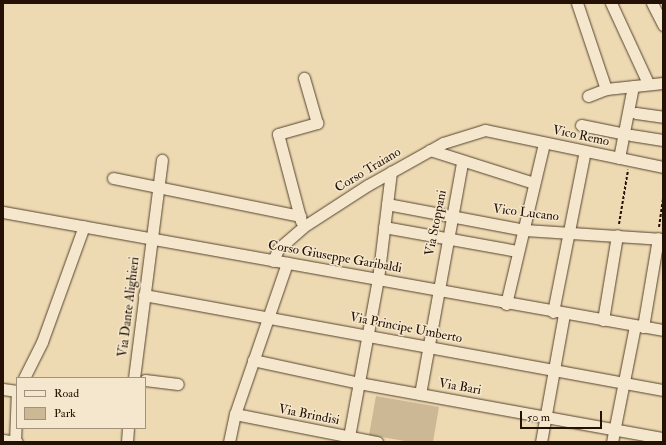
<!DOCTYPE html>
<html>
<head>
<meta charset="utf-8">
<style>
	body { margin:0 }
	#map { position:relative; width:666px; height:445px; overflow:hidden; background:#eedab2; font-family:"IM FELL Double Pica",serif }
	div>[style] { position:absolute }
	.green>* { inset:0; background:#ccb894 }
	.path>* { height:2px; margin-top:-1px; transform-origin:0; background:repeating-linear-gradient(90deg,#241104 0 3px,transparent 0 5px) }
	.roads { filter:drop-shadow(0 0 1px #564330) drop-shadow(0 0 1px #564330) }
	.minor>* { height:11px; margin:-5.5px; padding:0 5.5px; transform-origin:5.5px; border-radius:5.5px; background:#f4e7cd }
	span { translate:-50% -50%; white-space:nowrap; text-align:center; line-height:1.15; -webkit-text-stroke:3px #f4e7cd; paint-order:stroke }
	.street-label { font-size:13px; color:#241104 }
	.frame { position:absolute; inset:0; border:4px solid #241104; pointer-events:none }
	.legend { position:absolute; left:16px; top:377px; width:130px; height:52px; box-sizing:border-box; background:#f4e7cd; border:1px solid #a1917d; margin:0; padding:5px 7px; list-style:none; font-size:12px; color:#241104 }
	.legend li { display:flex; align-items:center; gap:8px; height:20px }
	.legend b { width:20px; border:1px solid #a1917d }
	.scale { position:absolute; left:520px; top:411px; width:82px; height:18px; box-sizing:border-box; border:2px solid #241104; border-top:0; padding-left:5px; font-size:12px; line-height:14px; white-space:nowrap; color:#241104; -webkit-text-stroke:3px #f4e7cd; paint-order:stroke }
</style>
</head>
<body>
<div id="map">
	<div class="green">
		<i style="clip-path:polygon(376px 396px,439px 407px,433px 442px,411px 442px,369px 435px)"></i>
	</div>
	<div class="path">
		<i style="left:619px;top:224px;width:55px;rotate:-80.5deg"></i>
		<i style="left:659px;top:227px;width:28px;rotate:-82deg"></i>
	</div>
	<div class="roads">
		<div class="minor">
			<i style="left:577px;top:3px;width:91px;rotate:71.4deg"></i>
			<i style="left:611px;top:3px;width:88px;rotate:65.2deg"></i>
			<i style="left:652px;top:3px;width:25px;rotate:63deg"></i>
			<i style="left:588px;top:96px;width:19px;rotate:-21deg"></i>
			<i style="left:606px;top:89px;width:57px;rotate:-6deg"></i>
			<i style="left:636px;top:113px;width:27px;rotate:8deg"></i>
			<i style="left:581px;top:125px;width:41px;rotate:11.3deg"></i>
			<i style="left:631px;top:135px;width:32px;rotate:9deg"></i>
			<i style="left:430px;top:150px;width:109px;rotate:17.6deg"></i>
			<i style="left:619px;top:158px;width:73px;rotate:-79deg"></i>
			<i style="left:113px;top:178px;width:191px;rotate:11.5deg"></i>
			<i style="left:387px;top:204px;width:140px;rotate:10.7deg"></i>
			<i style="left:525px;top:230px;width:138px;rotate:3.7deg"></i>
			<i style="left:3px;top:212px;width:670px;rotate:10.14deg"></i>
			<i style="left:301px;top:221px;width:90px;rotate:-104.8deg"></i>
			<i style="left:278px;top:134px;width:41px;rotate:-15.8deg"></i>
			<i style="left:317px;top:123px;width:47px;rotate:-106.1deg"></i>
			<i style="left:384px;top:227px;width:136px;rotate:10.2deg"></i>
			<i style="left:273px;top:261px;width:13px;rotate:-67deg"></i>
			<i style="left:278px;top:249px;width:33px;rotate:-41deg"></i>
			<i style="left:303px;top:227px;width:77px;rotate:-32.9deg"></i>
			<i style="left:368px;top:185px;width:86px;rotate:-29.2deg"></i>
			<i style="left:443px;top:143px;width:44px;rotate:-17.2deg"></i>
			<i style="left:485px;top:130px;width:182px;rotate:11.7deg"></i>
			<i style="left:144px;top:295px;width:528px;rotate:10.37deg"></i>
			<i style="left:506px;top:304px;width:165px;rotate:-76.7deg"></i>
			<i style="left:553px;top:312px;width:164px;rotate:-78.8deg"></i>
			<i style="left:603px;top:320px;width:86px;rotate:-80.6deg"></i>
			<i style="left:643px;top:327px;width:90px;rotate:-80.4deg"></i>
			<i style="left:253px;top:360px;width:108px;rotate:12.2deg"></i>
			<i style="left:359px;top:383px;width:309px;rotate:10.3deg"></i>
			<i style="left:24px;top:378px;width:40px;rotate:-63.4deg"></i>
			<i style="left:42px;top:342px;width:123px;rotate:-70.1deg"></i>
			<i style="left:134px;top:378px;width:220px;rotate:-82.7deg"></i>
			<i style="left:145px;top:380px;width:33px;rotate:7deg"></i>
			<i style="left:3px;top:389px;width:14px;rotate:8deg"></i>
			<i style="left:420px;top:394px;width:236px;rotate:-79.7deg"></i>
			<i style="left:235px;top:414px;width:145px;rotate:11.2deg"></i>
			<i style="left:3px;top:440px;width:14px;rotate:8deg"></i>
			<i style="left:15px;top:442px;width:51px;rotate:-87.8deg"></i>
			<i style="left:127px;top:442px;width:14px;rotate:-86deg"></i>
			<i style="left:229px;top:442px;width:29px;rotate:-78deg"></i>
			<i style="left:235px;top:414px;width:160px;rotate:-71deg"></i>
			<i style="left:348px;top:442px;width:166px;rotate:-79.6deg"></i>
			<i style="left:378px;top:279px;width:108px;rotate:-83.1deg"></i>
			<i style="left:541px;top:442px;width:130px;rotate:-79.8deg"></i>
			<i style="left:612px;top:442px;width:118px;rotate:-78.8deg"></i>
		</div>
	</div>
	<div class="street-label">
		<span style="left:581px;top:136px;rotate:12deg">Vico Remo</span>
		<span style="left:368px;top:170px;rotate:-31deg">Corso Traiano</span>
		<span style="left:526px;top:213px;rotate:7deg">Vico Lucano</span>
		<span style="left:436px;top:223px;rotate:-79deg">Via Stoppani</span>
		<span style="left:335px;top:257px;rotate:10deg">Corso Giuseppe Garibaldi</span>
		<span style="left:129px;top:307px;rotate:-83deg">Via Dante Alighieri</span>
		<span style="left:406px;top:328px;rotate:11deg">Via Principe Umberto</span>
		<span style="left:460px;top:387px;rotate:10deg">Via Bari</span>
		<span style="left:309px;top:415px;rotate:11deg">Via Brindisi</span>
	</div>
	<div class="frame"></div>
	<ul class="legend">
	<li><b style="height:5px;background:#f4e7cd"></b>Road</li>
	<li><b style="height:11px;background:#ccb894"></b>Park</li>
	</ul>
	<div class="scale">50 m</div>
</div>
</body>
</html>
